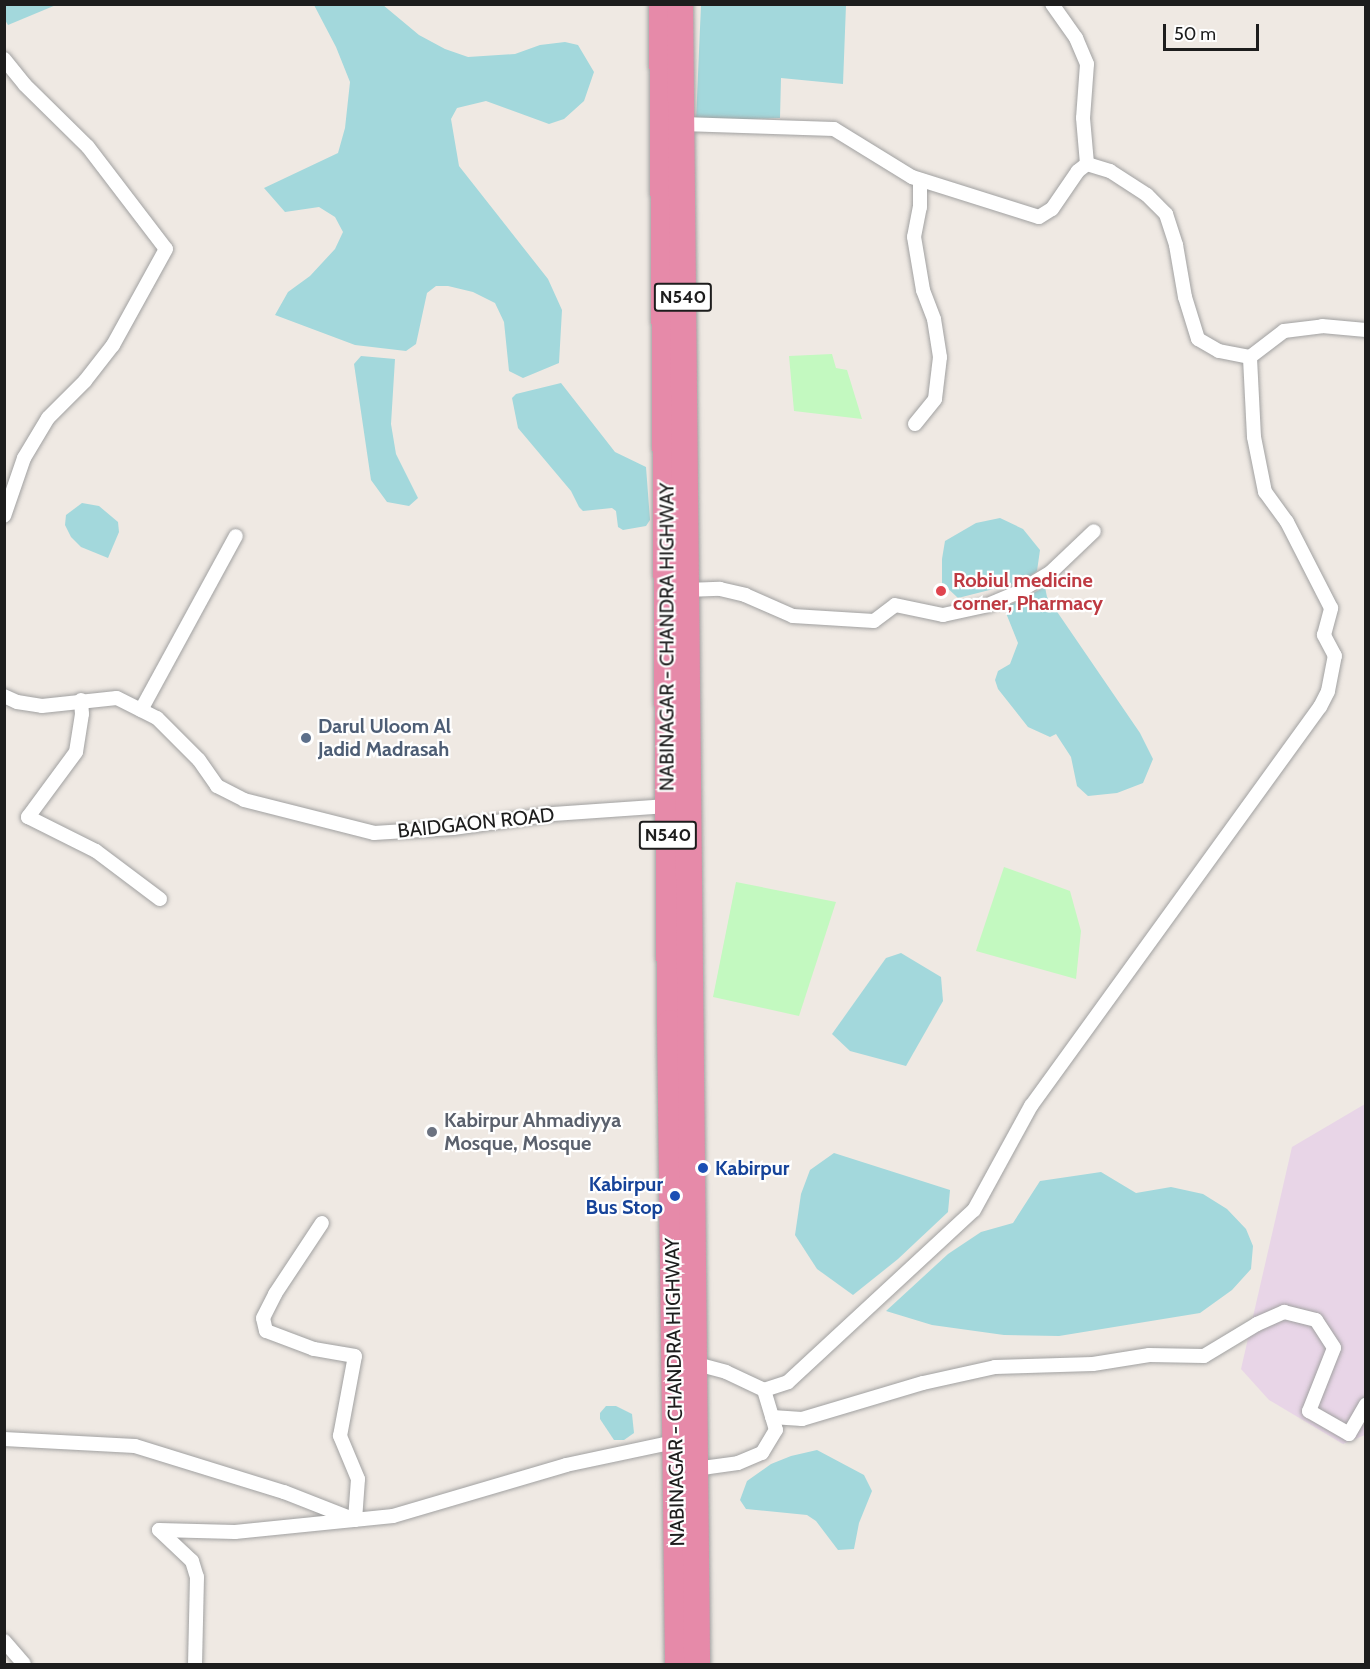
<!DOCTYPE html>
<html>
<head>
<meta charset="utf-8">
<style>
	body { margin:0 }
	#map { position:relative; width:1370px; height:1669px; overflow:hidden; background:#efe9e3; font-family:Cabin,sans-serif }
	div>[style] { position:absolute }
	.industrial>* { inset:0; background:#e8d5e7 }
	.park>* { inset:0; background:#c3f9c0 }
	.water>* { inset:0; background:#a3d8dc }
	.roads { filter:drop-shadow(0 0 2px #a1a1a1) drop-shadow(0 0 2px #a1a1a1) }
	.street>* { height:14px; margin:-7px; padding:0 7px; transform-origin:7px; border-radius:7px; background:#fff }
	.highway>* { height:26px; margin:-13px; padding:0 13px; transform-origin:13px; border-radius:13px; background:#e68aa9 }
	.dots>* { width:16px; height:16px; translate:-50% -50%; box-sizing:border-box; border:3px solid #fff; border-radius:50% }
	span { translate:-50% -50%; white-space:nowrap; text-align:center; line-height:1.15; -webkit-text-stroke:4.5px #fff; paint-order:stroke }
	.shield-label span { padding:2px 4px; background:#fff; border:2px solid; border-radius:4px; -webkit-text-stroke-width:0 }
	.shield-label { font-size:18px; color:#1d1d1d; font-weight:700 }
	.health-label { font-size:20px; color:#be3a42; font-weight:700 }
	.left { translate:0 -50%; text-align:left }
	.street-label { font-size:20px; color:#1d1d1d }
	.service-label { font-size:20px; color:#4e5e75; font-weight:700 }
	.worship-label { font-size:20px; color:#5b616d; font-weight:700 }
	.transit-label { font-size:20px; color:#164399; font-weight:700 }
	.right { translate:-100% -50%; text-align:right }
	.frame { position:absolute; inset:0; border:6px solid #1d1d1d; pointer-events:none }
	.scale { position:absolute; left:1163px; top:24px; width:96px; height:27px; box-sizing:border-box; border:3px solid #1d1d1d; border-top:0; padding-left:8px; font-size:18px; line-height:21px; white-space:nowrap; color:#1d1d1d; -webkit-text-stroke:4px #fff; paint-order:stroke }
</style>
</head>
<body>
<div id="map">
	<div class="industrial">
		<i style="clip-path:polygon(1365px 1104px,1365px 1435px,1343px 1444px,1269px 1400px,1241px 1369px,1292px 1147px)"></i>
	</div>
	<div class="park">
		<i style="clip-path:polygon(832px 354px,836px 368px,847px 370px,862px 419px,794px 411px,789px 356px)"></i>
		<i style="clip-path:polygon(1004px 867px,1070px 891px,1081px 931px,1076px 979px,976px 951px)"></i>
		<i style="clip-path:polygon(736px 882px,836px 902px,799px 1016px,713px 997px)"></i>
	</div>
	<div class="water">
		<i style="clip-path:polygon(762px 4px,846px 5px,843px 84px,781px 78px,780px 118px,696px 121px,701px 5px)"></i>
		<i style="clip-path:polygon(4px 5px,5px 4px,56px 5px,8px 25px,5px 20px)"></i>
		<i style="clip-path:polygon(314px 5px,383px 5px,419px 35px,445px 49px,468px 57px,515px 54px,540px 45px,565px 42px,578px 45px,594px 72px,584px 101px,564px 119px,549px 124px,486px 101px,457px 108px,451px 119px,459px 166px,548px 279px,562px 310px,559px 363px,523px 378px,509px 371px,504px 322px,495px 303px,473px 292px,448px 286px,436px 286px,427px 293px,416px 344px,406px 351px,355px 345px,275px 315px,288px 292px,310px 276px,335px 249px,343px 232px,335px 217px,319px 207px,285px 212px,264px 188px,338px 153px,345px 128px,350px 82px,336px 47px)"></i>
		<i style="clip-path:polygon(361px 356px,395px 359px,391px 424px,396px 454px,418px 498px,409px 506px,387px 502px,371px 480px,354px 364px)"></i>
		<i style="clip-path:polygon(561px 383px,615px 452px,646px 467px,650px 520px,646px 526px,623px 530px,618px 527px,616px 511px,612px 508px,583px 511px,579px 507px,571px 491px,518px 428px,512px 398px,516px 394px)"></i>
		<i style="clip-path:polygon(82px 503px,99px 506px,118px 522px,119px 532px,108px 558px,81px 547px,71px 537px,65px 525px,66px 515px)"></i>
		<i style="clip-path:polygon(1000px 518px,1023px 529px,1040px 550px,1037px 571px,1021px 582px,958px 598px,942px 583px,942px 559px,945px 541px,976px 523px)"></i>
		<i style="clip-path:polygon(1045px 587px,1047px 597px,1140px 733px,1153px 759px,1143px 783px,1117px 793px,1088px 796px,1077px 786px,1071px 757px,1056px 734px,1050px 737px,1028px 727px,998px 689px,995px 680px,998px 671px,1010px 664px,1018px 643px,1004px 608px)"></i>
		<i style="clip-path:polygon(901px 953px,941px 977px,943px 1001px,906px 1066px,850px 1051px,832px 1034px,886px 958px)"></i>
		<i style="clip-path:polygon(834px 1153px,950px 1190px,948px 1212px,898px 1259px,853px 1295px,817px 1269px,795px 1235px,801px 1194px,810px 1170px)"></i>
		<i style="clip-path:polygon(1101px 1172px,1136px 1193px,1171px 1187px,1203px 1194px,1227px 1209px,1246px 1229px,1253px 1246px,1251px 1269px,1232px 1290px,1200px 1313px,1059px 1336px,1004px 1335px,932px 1325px,886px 1311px,948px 1254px,981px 1232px,1013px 1223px,1040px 1181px)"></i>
		<i style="clip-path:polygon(606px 1406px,616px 1406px,632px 1414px,634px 1433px,624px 1440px,614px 1440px,600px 1419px,600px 1413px)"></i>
		<i style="clip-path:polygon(817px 1450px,864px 1475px,872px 1491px,859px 1523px,854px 1549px,838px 1550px,816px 1521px,807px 1515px,746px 1509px,740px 1500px,747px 1481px,771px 1464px,791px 1456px)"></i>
	</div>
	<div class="roads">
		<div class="street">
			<i style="left:1052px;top:4px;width:42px;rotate:54.8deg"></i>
			<i style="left:1076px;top:38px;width:28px;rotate:67deg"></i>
			<i style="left:1087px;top:64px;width:54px;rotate:94.2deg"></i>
			<i style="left:1083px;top:118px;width:46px;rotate:85deg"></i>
			<i style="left:4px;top:59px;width:33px;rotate:51deg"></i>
			<i style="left:25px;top:85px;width:88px;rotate:44.5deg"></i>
			<i style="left:88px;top:147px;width:128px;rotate:52.6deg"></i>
			<i style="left:166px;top:249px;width:110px;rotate:118.9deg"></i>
			<i style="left:113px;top:345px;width:46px;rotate:127.9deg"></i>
			<i style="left:85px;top:381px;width:52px;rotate:135deg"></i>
			<i style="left:48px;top:418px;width:47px;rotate:121deg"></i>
			<i style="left:24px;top:458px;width:61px;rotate:109deg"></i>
			<i style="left:682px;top:124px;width:152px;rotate:1.9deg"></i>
			<i style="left:834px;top:129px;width:92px;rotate:31.6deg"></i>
			<i style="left:912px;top:177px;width:133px;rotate:17.5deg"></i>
			<i style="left:1039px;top:217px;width:15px;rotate:-32deg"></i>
			<i style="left:1052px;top:209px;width:46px;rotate:-55.6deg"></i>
			<i style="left:1078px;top:171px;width:11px;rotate:-38deg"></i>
			<i style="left:1087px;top:164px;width:24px;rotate:17deg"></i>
			<i style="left:1110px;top:171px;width:44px;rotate:33deg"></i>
			<i style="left:1147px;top:195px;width:27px;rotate:45deg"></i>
			<i style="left:1166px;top:214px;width:33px;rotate:72deg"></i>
			<i style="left:1176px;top:245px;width:53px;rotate:80.2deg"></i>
			<i style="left:1185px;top:297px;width:44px;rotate:72.8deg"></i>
			<i style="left:1198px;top:339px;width:24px;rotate:30deg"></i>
			<i style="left:1219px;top:351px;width:32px;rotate:11deg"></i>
			<i style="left:1250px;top:357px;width:43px;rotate:-37.4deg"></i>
			<i style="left:1284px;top:331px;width:38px;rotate:-7deg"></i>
			<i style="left:1322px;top:326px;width:44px;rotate:5.2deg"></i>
			<i style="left:915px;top:424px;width:32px;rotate:-51deg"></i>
			<i style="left:935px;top:399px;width:42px;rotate:-83.2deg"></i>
			<i style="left:940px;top:357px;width:38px;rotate:-99deg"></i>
			<i style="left:934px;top:319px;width:31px;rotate:-111deg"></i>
			<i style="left:923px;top:290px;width:54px;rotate:-99.6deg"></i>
			<i style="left:914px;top:237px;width:31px;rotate:-79deg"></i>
			<i style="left:920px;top:207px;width:27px;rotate:-90deg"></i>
			<i style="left:686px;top:590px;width:34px;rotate:-2deg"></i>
			<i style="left:720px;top:589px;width:26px;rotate:13deg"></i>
			<i style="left:745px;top:595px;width:52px;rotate:23.6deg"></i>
			<i style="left:793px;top:616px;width:81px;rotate:3.5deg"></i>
			<i style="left:874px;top:621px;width:26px;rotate:-37deg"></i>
			<i style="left:895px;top:605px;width:49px;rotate:11.8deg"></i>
			<i style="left:943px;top:615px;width:46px;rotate:-12.5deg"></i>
			<i style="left:988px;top:605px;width:33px;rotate:-23deg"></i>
			<i style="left:1018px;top:592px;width:39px;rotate:-31deg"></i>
			<i style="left:1051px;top:572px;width:59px;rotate:-43.6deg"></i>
			<i style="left:4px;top:696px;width:14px;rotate:25deg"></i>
			<i style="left:17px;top:702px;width:25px;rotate:9deg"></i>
			<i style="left:42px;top:706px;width:75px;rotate:-6.1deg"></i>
			<i style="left:117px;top:698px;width:45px;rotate:26.6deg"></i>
			<i style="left:157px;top:718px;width:59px;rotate:45deg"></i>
			<i style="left:199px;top:760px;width:32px;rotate:55deg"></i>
			<i style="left:217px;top:786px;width:30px;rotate:27deg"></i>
			<i style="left:244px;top:800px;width:134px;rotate:14.2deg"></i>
			<i style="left:374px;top:833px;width:79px;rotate:-3.6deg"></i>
			<i style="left:453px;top:828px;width:101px;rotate:-8deg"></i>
			<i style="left:553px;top:814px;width:115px;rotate:-4deg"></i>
			<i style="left:81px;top:700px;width:14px;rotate:86deg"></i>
			<i style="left:82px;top:714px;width:38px;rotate:99deg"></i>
			<i style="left:76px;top:752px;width:81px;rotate:126.4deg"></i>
			<i style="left:28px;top:817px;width:76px;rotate:26.6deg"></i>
			<i style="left:96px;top:851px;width:80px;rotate:36.9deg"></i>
			<i style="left:141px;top:710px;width:198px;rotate:-61.4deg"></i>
			<i style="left:693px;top:1363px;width:34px;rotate:15deg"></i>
			<i style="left:726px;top:1372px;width:42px;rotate:25.3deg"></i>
			<i style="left:764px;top:1390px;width:25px;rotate:-18deg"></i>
			<i style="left:788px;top:1382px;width:253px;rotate:-42.8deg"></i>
			<i style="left:974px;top:1210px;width:119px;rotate:-61.3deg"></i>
			<i style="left:1031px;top:1106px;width:493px;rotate:-54.1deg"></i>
			<i style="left:1320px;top:707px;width:18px;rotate:-63deg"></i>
			<i style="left:1328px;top:691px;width:36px;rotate:-79deg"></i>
			<i style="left:1335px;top:656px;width:24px;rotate:-118deg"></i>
			<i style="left:1324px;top:635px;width:28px;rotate:-75deg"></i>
			<i style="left:1331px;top:608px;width:97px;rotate:-117.1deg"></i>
			<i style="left:1287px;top:522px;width:37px;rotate:-126deg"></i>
			<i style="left:1265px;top:492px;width:56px;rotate:-101.3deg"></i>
			<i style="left:1254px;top:437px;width:80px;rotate:-92.9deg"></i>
			<i style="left:772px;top:1417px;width:30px;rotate:4deg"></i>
			<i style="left:802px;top:1419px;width:126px;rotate:-16.6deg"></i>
			<i style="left:923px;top:1383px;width:74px;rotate:-12.5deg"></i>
			<i style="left:995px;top:1367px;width:98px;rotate:-1.8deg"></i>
			<i style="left:1093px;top:1364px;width:57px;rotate:-9.1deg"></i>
			<i style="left:1149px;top:1355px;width:55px;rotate:1deg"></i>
			<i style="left:1204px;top:1356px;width:62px;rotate:-31.1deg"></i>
			<i style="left:1257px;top:1324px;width:30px;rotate:-24deg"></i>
			<i style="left:1284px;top:1312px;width:33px;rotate:14deg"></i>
			<i style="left:1316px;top:1320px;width:33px;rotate:57deg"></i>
			<i style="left:1334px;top:1348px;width:68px;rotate:111.6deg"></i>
			<i style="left:1309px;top:1411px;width:46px;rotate:29.9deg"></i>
			<i style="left:1349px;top:1434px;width:34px;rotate:-60deg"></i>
			<i style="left:4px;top:1439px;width:131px;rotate:3.1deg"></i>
			<i style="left:135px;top:1446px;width:156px;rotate:17.2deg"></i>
			<i style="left:284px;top:1492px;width:76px;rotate:21.5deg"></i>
			<i style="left:355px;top:1520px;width:41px;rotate:-85.8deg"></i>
			<i style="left:358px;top:1479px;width:47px;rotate:-112.7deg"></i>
			<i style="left:340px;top:1436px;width:81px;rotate:-79.4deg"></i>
			<i style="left:355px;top:1356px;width:42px;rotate:-170.3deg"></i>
			<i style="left:314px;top:1349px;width:51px;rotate:-159.4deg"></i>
			<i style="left:266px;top:1331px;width:13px;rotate:-103deg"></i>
			<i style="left:263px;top:1318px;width:27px;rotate:-63deg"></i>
			<i style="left:275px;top:1294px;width:85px;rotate:-56.5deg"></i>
			<i style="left:695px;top:1469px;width:43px;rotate:-7.9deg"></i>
			<i style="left:738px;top:1463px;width:26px;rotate:-23deg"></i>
			<i style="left:762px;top:1453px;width:27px;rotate:-59deg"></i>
			<i style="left:776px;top:1430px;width:42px;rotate:-106.7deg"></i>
			<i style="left:159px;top:1530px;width:76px;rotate:1.5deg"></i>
			<i style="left:235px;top:1532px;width:159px;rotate:-5.8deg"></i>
			<i style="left:393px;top:1516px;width:180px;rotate:-16.4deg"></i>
			<i style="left:566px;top:1465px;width:110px;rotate:-12deg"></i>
			<i style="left:159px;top:1530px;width:45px;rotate:43.2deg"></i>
			<i style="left:192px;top:1561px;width:17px;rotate:73deg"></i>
			<i style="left:197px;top:1577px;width:87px;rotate:91.3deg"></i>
			<i style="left:4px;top:1641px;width:30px;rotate:49deg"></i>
		</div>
		<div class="highway">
			<i style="left:662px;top:4px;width:1019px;rotate:89.55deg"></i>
			<i style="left:670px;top:1023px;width:641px;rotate:89.28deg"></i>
			<i style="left:680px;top:4px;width:1660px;rotate:89.41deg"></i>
		</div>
	</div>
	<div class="dots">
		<i style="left:941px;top:591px;background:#e0444e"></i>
		<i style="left:306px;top:738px;background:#5c6f8a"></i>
		<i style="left:432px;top:1132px;background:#6b7280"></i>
		<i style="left:703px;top:1168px;background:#1a4fb4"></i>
		<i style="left:675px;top:1196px;background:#1a4fb4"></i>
	</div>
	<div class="shield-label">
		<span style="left:683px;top:297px">N540</span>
		<span style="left:668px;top:835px">N540</span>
	</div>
	<div class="health-label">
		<span class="left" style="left:953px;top:592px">Robiul medicine<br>corner, Pharmacy</span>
	</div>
	<div class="street-label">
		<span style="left:667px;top:637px;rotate:-90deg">NABINAGAR - CHANDRA HIGHWAY</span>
		<span style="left:476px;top:823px;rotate:-6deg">BAIDGAON ROAD</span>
		<span style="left:675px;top:1392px;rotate:-91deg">NABINAGAR - CHANDRA HIGHWAY</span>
	</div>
	<div class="service-label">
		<span class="left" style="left:318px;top:738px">Darul Uloom Al<br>Jadid Madrasah</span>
	</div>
	<div class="worship-label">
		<span class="left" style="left:444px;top:1132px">Kabirpur Ahmadiyya<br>Mosque, Mosque</span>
	</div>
	<div class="transit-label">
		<span class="left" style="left:715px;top:1168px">Kabirpur</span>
		<span class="right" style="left:663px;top:1196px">Kabirpur<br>Bus Stop</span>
	</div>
	<div class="frame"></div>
	<div class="scale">50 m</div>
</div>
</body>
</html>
